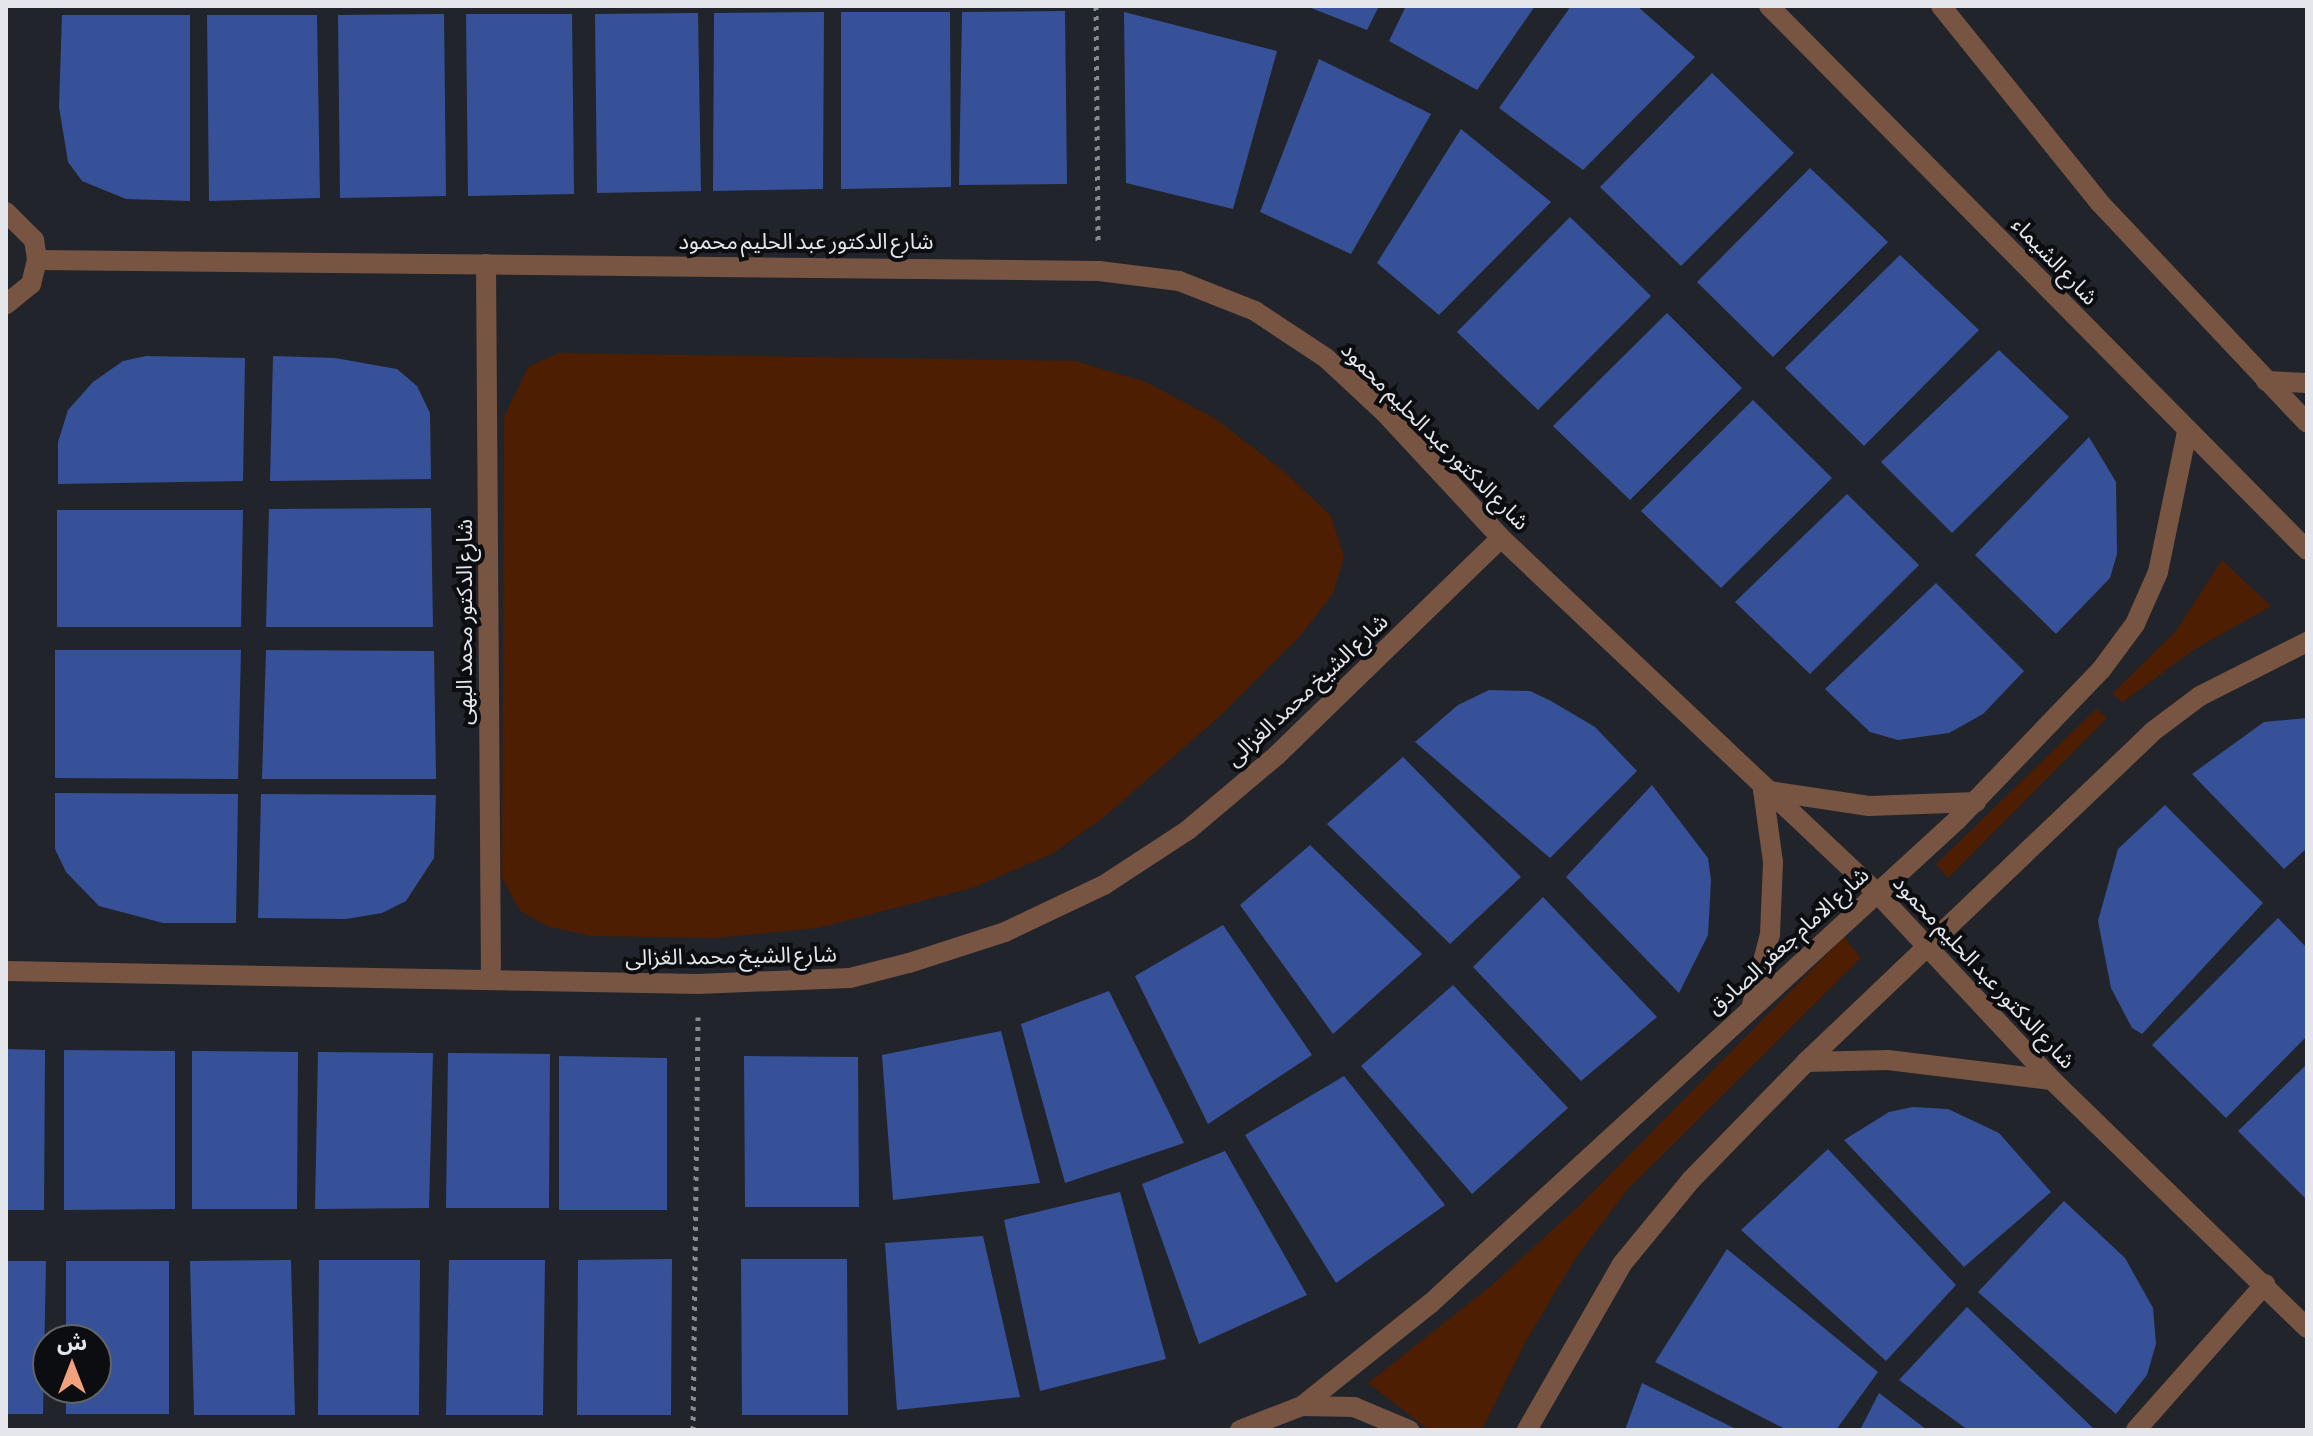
<!DOCTYPE html>
<html>
<head>
<meta charset="utf-8">
<style>
	body { margin:0 }
	#map { position:relative; width:2313px; height:1436px; overflow:hidden; background:#21242a; font-family:"Asap Condensed","Noto Sans Arabic",sans-serif }
	div>[style] { position:absolute }
	.green>* { inset:0; background:#4d1e02 }
	.building>* { inset:0; background:#375199 }
	.path>* { height:5px; margin-top:-2.5px; transform-origin:0; background:repeating-linear-gradient(90deg,#888a8f 0 4px,transparent 0 10px) }
	.minor>* { height:20px; margin:-10px; padding:0 10px; transform-origin:10px; border-radius:10px; background:#785443 }
	span { translate:-50% -50%; white-space:nowrap; text-align:center; line-height:1.15; -webkit-text-stroke:8px #0c0d10; paint-order:stroke }
	.street-label { font-size:22px; color:#e5e6eb }
	.frame { position:absolute; inset:0; border:8px solid #e5e6eb; pointer-events:none }
	.north { position:absolute; left:32px; top:1324px; width:80px; height:80px; box-sizing:border-box; background:#0c0d10; border:2px solid #636468; border-radius:50%; rotate:0deg; font-size:22px; font-weight:700; line-height:32px; text-align:center; color:#e5e6eb }
	.north::after { content:''; display:block; margin:auto; width:28px; height:36px; background:#f1a17b; clip-path:polygon(50% 0,100% 100%,50% 72%,0 100%) }
</style>
</head>
<body>
<div id="map">
	<div class="green">
		<i style="clip-path:polygon(559px 353px,1075px 361px,1146px 382px,1216px 419px,1286px 473px,1331px 516px,1344px 557px,1333px 594px,1299px 637px,1220px 716px,1104px 817px,1052px 854px,972px 888px,818px 928px,716px 938px,590px 936px,547px 926px,520px 911px,502px 878px,504px 417px,528px 367px)"></i>
		<i style="clip-path:polygon(2222px 560px,2271px 606px,2192px 651px,2123px 702px,2112px 694px,2176px 631px)"></i>
		<i style="clip-path:polygon(2096px 709px,2107px 718px,1948px 878px,1936px 864px)"></i>
		<i style="clip-path:polygon(1844px 937px,1861px 958px,1628px 1189px,1577px 1256px,1526px 1341px,1482px 1430px,1429px 1430px,1368px 1383px,1492px 1285px,1580px 1205px)"></i>
	</div>
	<div class="building">
		<i style="clip-path:polygon(1306px 6px,1379px 6px,1367px 30px)"></i>
		<i style="clip-path:polygon(1406px 6px,1535px 6px,1477px 90px,1389px 41px)"></i>
		<i style="clip-path:polygon(1571px 6px,1637px 6px,1695px 57px,1583px 170px,1499px 108px)"></i>
		<i style="clip-path:polygon(1065px 11px,1067px 184px,959px 185px,962px 12px)"></i>
		<i style="clip-path:polygon(824px 12px,823px 189px,713px 191px,714px 13px)"></i>
		<i style="clip-path:polygon(841px 12px,950px 12px,951px 187px,841px 189px)"></i>
		<i style="clip-path:polygon(1124px 12px,1277px 51px,1233px 209px,1126px 183px)"></i>
		<i style="clip-path:polygon(698px 13px,701px 191px,597px 193px,595px 14px)"></i>
		<i style="clip-path:polygon(444px 14px,446px 196px,340px 198px,338px 15px)"></i>
		<i style="clip-path:polygon(466px 14px,572px 14px,574px 194px,468px 196px)"></i>
		<i style="clip-path:polygon(62px 15px,190px 15px,190px 201px,126px 199px,82px 181px,68px 162px,59px 107px)"></i>
		<i style="clip-path:polygon(207px 15px,317px 15px,320px 198px,209px 201px)"></i>
		<i style="clip-path:polygon(1319px 59px,1431px 114px,1351px 254px,1260px 212px)"></i>
		<i style="clip-path:polygon(1712px 73px,1794px 153px,1681px 266px,1600px 187px)"></i>
		<i style="clip-path:polygon(1461px 129px,1551px 202px,1439px 315px,1377px 263px)"></i>
		<i style="clip-path:polygon(1810px 168px,1888px 242px,1773px 357px,1697px 282px)"></i>
		<i style="clip-path:polygon(1570px 217px,1651px 296px,1538px 410px,1457px 332px)"></i>
		<i style="clip-path:polygon(1900px 255px,1979px 330px,1864px 446px,1785px 368px)"></i>
		<i style="clip-path:polygon(1667px 313px,1742px 388px,1630px 500px,1553px 426px)"></i>
		<i style="clip-path:polygon(1999px 350px,2069px 417px,1952px 533px,1881px 462px)"></i>
		<i style="clip-path:polygon(146px 356px,245px 358px,243px 481px,58px 484px,58px 442px,68px 410px,93px 382px,123px 361px)"></i>
		<i style="clip-path:polygon(273px 356px,335px 358px,397px 369px,417px 386px,430px 413px,431px 479px,270px 481px)"></i>
		<i style="clip-path:polygon(1753px 400px,1832px 478px,1721px 588px,1641px 511px)"></i>
		<i style="clip-path:polygon(2089px 437px,2116px 482px,2117px 554px,2110px 578px,2056px 634px,1975px 555px)"></i>
		<i style="clip-path:polygon(1847px 494px,1919px 565px,1810px 674px,1735px 602px)"></i>
		<i style="clip-path:polygon(431px 508px,433px 627px,266px 627px,269px 509px)"></i>
		<i style="clip-path:polygon(57px 510px,243px 510px,241px 627px,57px 627px)"></i>
		<i style="clip-path:polygon(1936px 583px,2024px 671px,1983px 714px,1949px 733px,1898px 740px,1870px 732px,1825px 689px)"></i>
		<i style="clip-path:polygon(55px 650px,241px 650px,238px 779px,55px 778px)"></i>
		<i style="clip-path:polygon(266px 650px,434px 651px,436px 779px,262px 779px)"></i>
		<i style="clip-path:polygon(1489px 690px,1530px 691px,1551px 701px,1595px 727px,1637px 771px,1550px 858px,1415px 742px,1458px 705px)"></i>
		<i style="clip-path:polygon(2307px 718px,2307px 848px,2284px 869px,2192px 774px,2264px 722px)"></i>
		<i style="clip-path:polygon(1403px 757px,1521px 877px,1450px 944px,1327px 824px)"></i>
		<i style="clip-path:polygon(1652px 785px,1708px 858px,1711px 880px,1708px 935px,1679px 993px,1566px 877px)"></i>
		<i style="clip-path:polygon(55px 793px,238px 794px,236px 923px,163px 923px,99px 906px,66px 872px,55px 849px)"></i>
		<i style="clip-path:polygon(261px 794px,436px 795px,434px 858px,406px 901px,382px 913px,346px 919px,258px 918px)"></i>
		<i style="clip-path:polygon(2165px 805px,2263px 903px,2142px 1034px,2132px 1028px,2111px 988px,2098px 921px,2118px 849px)"></i>
		<i style="clip-path:polygon(1310px 845px,1422px 954px,1333px 1034px,1240px 905px)"></i>
		<i style="clip-path:polygon(1543px 897px,1657px 1017px,1581px 1081px,1473px 967px)"></i>
		<i style="clip-path:polygon(2278px 918px,2307px 948px,2307px 1036px,2226px 1118px,2152px 1045px)"></i>
		<i style="clip-path:polygon(1223px 925px,1312px 1055px,1208px 1124px,1135px 976px)"></i>
		<i style="clip-path:polygon(1453px 985px,1568px 1108px,1472px 1194px,1361px 1066px)"></i>
		<i style="clip-path:polygon(1109px 991px,1184px 1143px,1065px 1183px,1021px 1024px)"></i>
		<i style="clip-path:polygon(1001px 1031px,1040px 1183px,893px 1200px,882px 1055px)"></i>
		<i style="clip-path:polygon(6px 1049px,45px 1050px,44px 1210px,6px 1210px)"></i>
		<i style="clip-path:polygon(64px 1050px,175px 1051px,175px 1209px,64px 1210px)"></i>
		<i style="clip-path:polygon(192px 1051px,298px 1052px,297px 1209px,192px 1209px)"></i>
		<i style="clip-path:polygon(318px 1052px,433px 1053px,429px 1208px,315px 1209px)"></i>
		<i style="clip-path:polygon(448px 1053px,550px 1054px,549px 1208px,446px 1208px)"></i>
		<i style="clip-path:polygon(559px 1056px,667px 1058px,667px 1210px,559px 1210px)"></i>
		<i style="clip-path:polygon(744px 1056px,858px 1057px,859px 1207px,745px 1207px)"></i>
		<i style="clip-path:polygon(2307px 1064px,2307px 1200px,2238px 1131px)"></i>
		<i style="clip-path:polygon(1344px 1076px,1445px 1205px,1336px 1283px,1245px 1135px)"></i>
		<i style="clip-path:polygon(1913px 1107px,1948px 1109px,1999px 1133px,2051px 1192px,1964px 1267px,1844px 1140px,1889px 1112px)"></i>
		<i style="clip-path:polygon(1828px 1149px,1956px 1285px,1886px 1361px,1741px 1230px)"></i>
		<i style="clip-path:polygon(1225px 1151px,1307px 1295px,1199px 1344px,1142px 1184px)"></i>
		<i style="clip-path:polygon(1120px 1192px,1166px 1359px,1040px 1391px,1004px 1220px)"></i>
		<i style="clip-path:polygon(2064px 1201px,2125px 1258px,2153px 1308px,2156px 1344px,2147px 1375px,2116px 1414px,1978px 1292px)"></i>
		<i style="clip-path:polygon(983px 1236px,1020px 1397px,897px 1410px,885px 1243px)"></i>
		<i style="clip-path:polygon(1727px 1249px,1878px 1372px,1836px 1430px,1787px 1430px,1655px 1362px)"></i>
		<i style="clip-path:polygon(672px 1259px,671px 1415px,577px 1415px,578px 1260px)"></i>
		<i style="clip-path:polygon(741px 1259px,847px 1259px,848px 1415px,742px 1415px)"></i>
		<i style="clip-path:polygon(291px 1260px,295px 1415px,194px 1415px,190px 1261px)"></i>
		<i style="clip-path:polygon(319px 1260px,420px 1260px,419px 1415px,318px 1415px)"></i>
		<i style="clip-path:polygon(449px 1260px,545px 1260px,543px 1415px,446px 1415px)"></i>
		<i style="clip-path:polygon(6px 1261px,46px 1261px,43px 1414px,6px 1414px)"></i>
		<i style="clip-path:polygon(66px 1261px,169px 1261px,169px 1414px,66px 1414px,66px 1388px,96px 1388px,96px 1340px,66px 1340px)"></i>
		<i style="clip-path:polygon(1967px 1307px,2095px 1430px,1968px 1430px,1899px 1380px)"></i>
		<i style="clip-path:polygon(1642px 1383px,1738px 1430px,1625px 1430px)"></i>
		<i style="clip-path:polygon(1879px 1393px,1927px 1430px,1860px 1430px)"></i>
	</div>
	<div class="path">
		<i style="left:1096px;top:6px;width:235px;rotate:89.5deg"></i>
		<i style="left:693px;top:1430px;width:413px;rotate:-89.3deg"></i>
	</div>
	<div class="minor">
		<i style="left:1769px;top:6px;width:765px;rotate:45.32deg"></i>
		<i style="left:1941px;top:6px;width:252px;rotate:51.1deg"></i>
		<i style="left:2099px;top:202px;width:303px;rotate:46.7deg"></i>
		<i style="left:6px;top:212px;width:40px;rotate:45deg"></i>
		<i style="left:34px;top:240px;width:20px;rotate:81deg"></i>
		<i style="left:37px;top:260px;width:25px;rotate:104deg"></i>
		<i style="left:31px;top:284px;width:32px;rotate:141deg"></i>
		<i style="left:37px;top:260px;width:1062px;rotate:0.59deg"></i>
		<i style="left:1099px;top:271px;width:81px;rotate:7.1deg"></i>
		<i style="left:1179px;top:281px;width:82px;rotate:21.5deg"></i>
		<i style="left:1255px;top:311px;width:85px;rotate:33.5deg"></i>
		<i style="left:1326px;top:358px;width:81px;rotate:43deg"></i>
		<i style="left:1385px;top:413px;width:171px;rotate:47.1deg"></i>
		<i style="left:1501px;top:538px;width:517px;rotate:43.35deg"></i>
		<i style="left:1877px;top:893px;width:256px;rotate:46.9deg"></i>
		<i style="left:2052px;top:1080px;width:356px;rotate:44.2deg"></i>
		<i style="left:486px;top:264px;width:716px;rotate:89.6deg"></i>
		<i style="left:2266px;top:381px;width:41px;rotate:2.8deg"></i>
		<i style="left:6px;top:971px;width:692px;rotate:1.08deg"></i>
		<i style="left:698px;top:984px;width:152px;rotate:-2.3deg"></i>
		<i style="left:850px;top:978px;width:61px;rotate:-14.3deg"></i>
		<i style="left:909px;top:963px;width:101px;rotate:-17.9deg"></i>
		<i style="left:1005px;top:932px;width:110px;rotate:-25.4deg"></i>
		<i style="left:1104px;top:885px;width:100px;rotate:-33.2deg"></i>
		<i style="left:1188px;top:830px;width:116px;rotate:-40.1deg"></i>
		<i style="left:1277px;top:755px;width:312px;rotate:-44.1deg"></i>
		<i style="left:1752px;top:1005px;width:73px;rotate:-75.8deg"></i>
		<i style="left:1770px;top:934px;width:72px;rotate:-87.6deg"></i>
		<i style="left:1773px;top:862px;width:73px;rotate:-97.9deg"></i>
		<i style="left:1763px;top:790px;width:107px;rotate:8.6deg"></i>
		<i style="left:1869px;top:806px;width:107px;rotate:-2.1deg"></i>
		<i style="left:1806px;top:1062px;width:82px;rotate:-1.4deg"></i>
		<i style="left:1888px;top:1060px;width:165px;rotate:7deg"></i>
		<i style="left:1302px;top:1406px;width:164px;rotate:-38.6deg"></i>
		<i style="left:1430px;top:1304px;width:716px;rotate:-42.56deg"></i>
		<i style="left:1957px;top:820px;width:208px;rotate:-46.2deg"></i>
		<i style="left:2101px;top:670px;width:57px;rotate:-53.5deg"></i>
		<i style="left:2135px;top:624px;width:57px;rotate:-66.1deg"></i>
		<i style="left:2158px;top:572px;width:143px;rotate:-78.3deg"></i>
		<i style="left:1240px;top:1430px;width:66px;rotate:-21.2deg"></i>
		<i style="left:1302px;top:1406px;width:52px;rotate:1.1deg"></i>
		<i style="left:1354px;top:1407px;width:60px;rotate:22.7deg"></i>
		<i style="left:1527px;top:1430px;width:191px;rotate:-60.2deg"></i>
		<i style="left:1622px;top:1264px;width:109px;rotate:-50.6deg"></i>
		<i style="left:1691px;top:1180px;width:165px;rotate:-45.7deg"></i>
		<i style="left:1806px;top:1062px;width:478px;rotate:-43.6deg"></i>
		<i style="left:2152px;top:732px;width:60px;rotate:-36.9deg"></i>
		<i style="left:2200px;top:696px;width:120px;rotate:-26.8deg"></i>
		<i style="left:2136px;top:1430px;width:195px;rotate:-48.5deg"></i>
	</div>
	<div class="street-label">
		<span style="left:806px;top:242px">شارع الدكتور عبد الحليم محمود</span>
		<span style="left:2055px;top:261px;rotate:46deg">شارع الشيماء</span>
		<span style="left:1435px;top:436px;rotate:45deg">شارع الدكتور عبد الحليم محمود</span>
		<span style="left:465px;top:622px;rotate:-90deg">شارع الدكتور محمد البهى</span>
		<span style="left:1307px;top:690px;rotate:-43deg">شارع الشيخ محمد الغزالى</span>
		<span style="left:1788px;top:941px;rotate:-42deg">شارع الامام جعفر الصادق</span>
		<span style="left:731px;top:956px;rotate:-1deg">شارع الشيخ محمد الغزالى</span>
		<span style="left:1984px;top:972px;rotate:47deg">شارع الدكتور عبد الحليم محمود</span>
	</div>
	<div class="frame"></div>
	<div class="north">ش</div>
</div>
</body>
</html>
